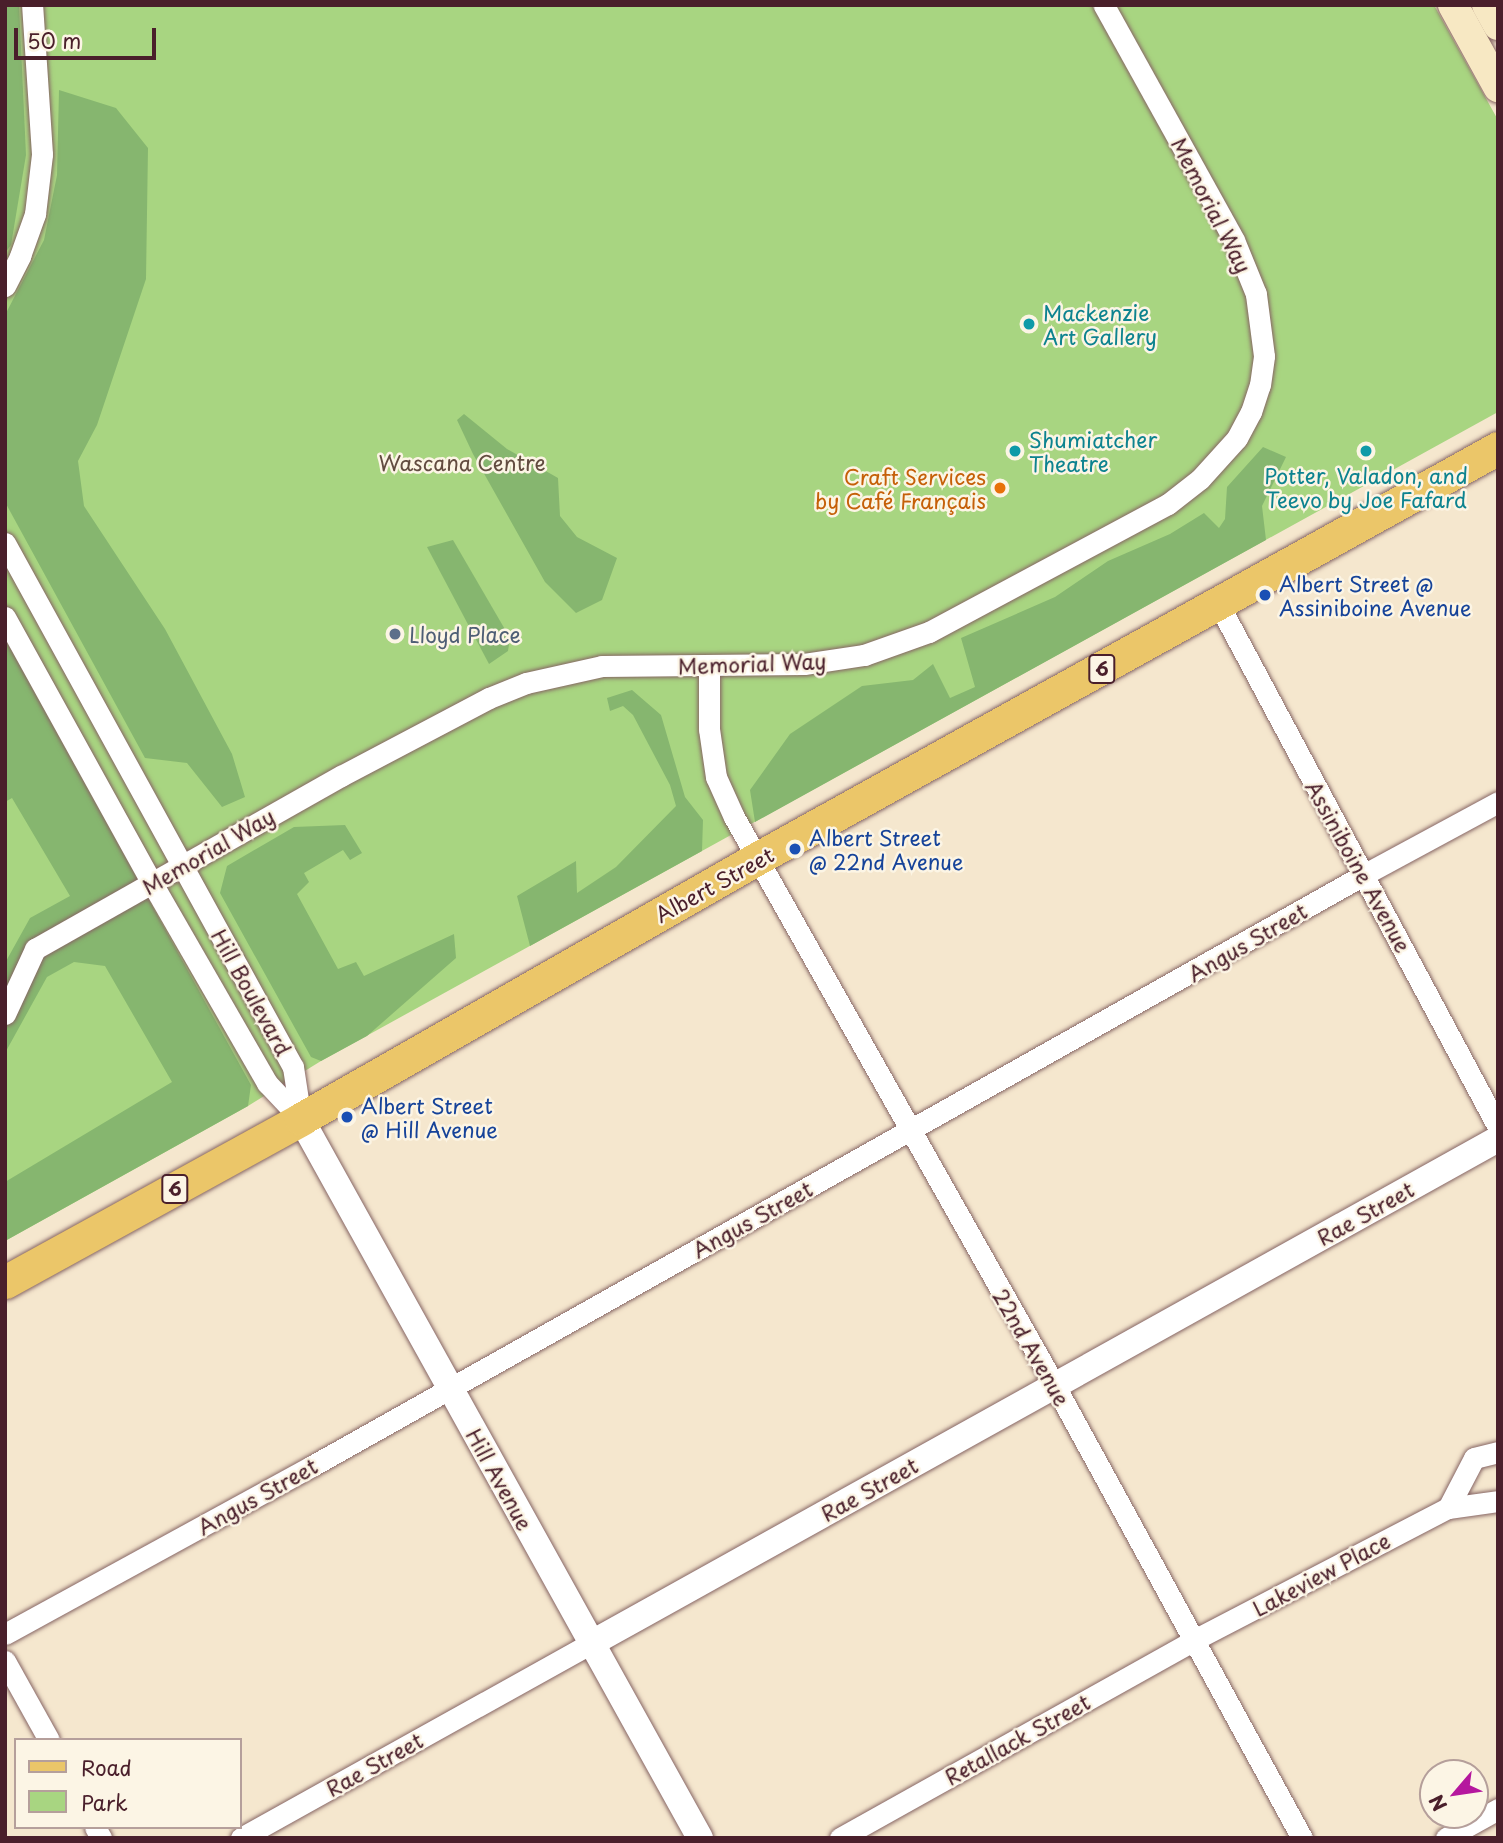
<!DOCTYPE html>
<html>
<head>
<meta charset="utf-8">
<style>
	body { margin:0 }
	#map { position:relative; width:1503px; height:1843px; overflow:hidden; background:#f5e7ce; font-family:"Playpen Sans",sans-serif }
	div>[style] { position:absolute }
	.green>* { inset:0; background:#a8d581 }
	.forest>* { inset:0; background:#86b66f }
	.roads { filter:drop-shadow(0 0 2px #866564) drop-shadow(0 0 2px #866564) }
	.minor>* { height:21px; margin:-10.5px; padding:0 10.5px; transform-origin:10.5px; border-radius:10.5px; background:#fff }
	.tertiary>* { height:26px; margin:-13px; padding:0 13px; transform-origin:13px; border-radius:13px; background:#fff }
	.secondary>* { height:30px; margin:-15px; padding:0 15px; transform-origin:15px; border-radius:15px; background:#f7e8c3 }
	.primary>* { height:33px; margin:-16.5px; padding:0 16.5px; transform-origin:16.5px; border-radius:16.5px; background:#ebc669 }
	.dots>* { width:19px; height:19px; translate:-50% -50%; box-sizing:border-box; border:4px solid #fcf5e5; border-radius:50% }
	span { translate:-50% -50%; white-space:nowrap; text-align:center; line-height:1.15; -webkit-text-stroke:5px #fcf5e5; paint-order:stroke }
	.shield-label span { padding:2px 5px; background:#fcf5e5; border:2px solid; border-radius:5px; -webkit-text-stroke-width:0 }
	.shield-label { font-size:19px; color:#4a1f2b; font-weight:700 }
	.street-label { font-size:21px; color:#4a1f2b }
	.culture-label { font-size:21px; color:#0d838f }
	.left { translate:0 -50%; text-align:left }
	.park-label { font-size:21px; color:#624c40 }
	.food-label { font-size:21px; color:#c56008 }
	.right { translate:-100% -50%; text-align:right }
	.transit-label { font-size:21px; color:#164399 }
	.service-label { font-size:21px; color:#4e5e75 }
	.frame { position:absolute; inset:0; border:7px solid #4a1f2b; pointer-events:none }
	.legend { position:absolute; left:14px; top:1738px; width:228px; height:91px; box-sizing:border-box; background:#fcf5e5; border:2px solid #b59f9b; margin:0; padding:9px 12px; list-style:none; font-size:21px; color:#4a1f2b }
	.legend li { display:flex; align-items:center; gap:14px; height:35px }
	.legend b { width:35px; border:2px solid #b59f9b }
	.north { position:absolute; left:1419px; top:1759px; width:70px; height:70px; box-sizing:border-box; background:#fcf5e5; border:2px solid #b59f9b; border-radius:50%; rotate:241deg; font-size:19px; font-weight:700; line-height:28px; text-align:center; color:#4a1f2b }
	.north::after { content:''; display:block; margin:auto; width:24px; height:32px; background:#b5179e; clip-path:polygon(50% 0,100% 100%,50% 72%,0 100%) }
	.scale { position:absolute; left:14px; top:28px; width:142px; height:32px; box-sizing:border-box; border:4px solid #4a1f2b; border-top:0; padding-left:9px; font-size:21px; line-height:24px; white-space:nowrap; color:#4a1f2b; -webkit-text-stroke:5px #fcf5e5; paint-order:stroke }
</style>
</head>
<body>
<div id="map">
	<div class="green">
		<i style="clip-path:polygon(5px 5px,1434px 5px,1498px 120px,1498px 412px,321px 1061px,248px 1106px,5px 1241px)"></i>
	</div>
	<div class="forest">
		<i style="clip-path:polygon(5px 5px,19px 5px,26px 155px,11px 245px,5px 253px)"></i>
		<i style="clip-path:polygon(59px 90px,116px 108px,148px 148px,146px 279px,97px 425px,78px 461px,84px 506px,165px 629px,232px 754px,245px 797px,222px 807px,187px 763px,145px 758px,5px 502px,5px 315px,44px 240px,57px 175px)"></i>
		<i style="clip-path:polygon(464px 414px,507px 449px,558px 478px,560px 516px,577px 537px,617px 558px,602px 600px,576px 613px,545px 582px,473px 454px,457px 420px)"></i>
		<i style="clip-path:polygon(1263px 447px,1286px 457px,1262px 506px,1266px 540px,755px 822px,750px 790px,790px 734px,862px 686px,913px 680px,933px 664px,950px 698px,975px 687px,961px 638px,1055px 597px,1108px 561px,1170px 534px,1204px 513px,1219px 528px,1225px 519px,1227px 487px)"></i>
		<i style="clip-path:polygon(453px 540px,510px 638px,508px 651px,489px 664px,427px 547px)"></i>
		<i style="clip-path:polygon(6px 641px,251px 1085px,248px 1106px,5px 1241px,5px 1182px,172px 1082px,105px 966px,74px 962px,47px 977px,5px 1053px,5px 963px,30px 918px,70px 896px,12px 798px,5px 802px)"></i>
		<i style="clip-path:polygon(632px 690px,661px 715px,685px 797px,703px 820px,702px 851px,530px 946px,517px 896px,576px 861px,577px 893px,616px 867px,676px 806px,670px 785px,633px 715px,623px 706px,610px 711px,607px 698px)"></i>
		<i style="clip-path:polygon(345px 825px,362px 853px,350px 860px,343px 850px,304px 873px,309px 882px,297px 894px,338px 969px,356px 962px,364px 976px,454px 934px,456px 958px,367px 1036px,321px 1061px,311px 1057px,220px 893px,227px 866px,294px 827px)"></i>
	</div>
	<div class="roads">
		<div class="minor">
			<i style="left:5px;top:286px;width:34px;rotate:-63deg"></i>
			<i style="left:20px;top:256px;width:45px;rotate:-70.3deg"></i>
			<i style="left:35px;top:214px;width:60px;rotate:-83.3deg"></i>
			<i style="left:42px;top:154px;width:149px;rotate:-93.8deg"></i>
			<i style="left:5px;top:543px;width:598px;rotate:61.21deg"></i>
			<i style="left:293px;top:1067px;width:53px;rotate:81.3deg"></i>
			<i style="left:1219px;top:605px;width:592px;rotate:61.88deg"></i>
			<i style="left:5px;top:617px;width:304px;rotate:61.1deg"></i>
			<i style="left:152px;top:883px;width:231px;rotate:60.1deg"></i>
			<i style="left:267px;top:1083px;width:50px;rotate:46.6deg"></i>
			<i style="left:709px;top:666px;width:63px;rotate:90deg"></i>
			<i style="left:709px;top:729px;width:49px;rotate:81.7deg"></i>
			<i style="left:716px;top:777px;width:44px;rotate:65.8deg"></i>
			<i style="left:734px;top:817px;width:653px;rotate:60.57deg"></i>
			<i style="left:1055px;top:1386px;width:515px;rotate:61.35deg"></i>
			<i style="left:5px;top:1014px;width:72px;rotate:-65.2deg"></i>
			<i style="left:35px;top:949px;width:352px;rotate:-29.5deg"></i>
			<i style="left:341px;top:776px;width:167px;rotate:-27.8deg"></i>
			<i style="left:489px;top:698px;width:40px;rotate:-22deg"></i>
			<i style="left:526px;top:683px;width:78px;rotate:-12.6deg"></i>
			<i style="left:602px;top:666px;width:202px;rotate:-0.6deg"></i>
			<i style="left:804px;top:664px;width:61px;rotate:-8.5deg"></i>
			<i style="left:864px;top:655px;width:69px;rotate:-19.5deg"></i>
			<i style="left:929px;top:632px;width:271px;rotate:-28.2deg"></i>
			<i style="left:1168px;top:504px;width:41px;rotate:-38deg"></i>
			<i style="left:1200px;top:479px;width:55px;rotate:-47.9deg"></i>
			<i style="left:1237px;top:438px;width:30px;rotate:-62deg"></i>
			<i style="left:1251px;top:412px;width:28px;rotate:-72deg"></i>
			<i style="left:1260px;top:385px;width:29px;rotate:-82deg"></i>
			<i style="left:1264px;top:356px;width:63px;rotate:-97.4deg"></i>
			<i style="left:1256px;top:294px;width:58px;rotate:-112.2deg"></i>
			<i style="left:1234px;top:240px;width:269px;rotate:-119deg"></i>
			<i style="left:1448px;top:1508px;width:56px;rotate:-62.5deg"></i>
			<i style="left:1474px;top:1458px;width:25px;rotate:-14deg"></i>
			<i style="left:5px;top:1634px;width:350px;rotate:-28.7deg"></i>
			<i style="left:312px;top:1466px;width:1208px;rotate:-29.34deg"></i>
			<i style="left:1365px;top:874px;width:151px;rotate:-28.4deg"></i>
			<i style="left:5px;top:1661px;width:90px;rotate:60.9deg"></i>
			<i style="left:95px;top:1827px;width:13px;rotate:61deg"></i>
			<i style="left:241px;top:1838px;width:402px;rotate:-29.1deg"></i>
			<i style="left:840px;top:1838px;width:406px;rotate:-29.2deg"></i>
			<i style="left:1194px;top:1640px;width:286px;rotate:-27.5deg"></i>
			<i style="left:1448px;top:1508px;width:50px;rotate:-8deg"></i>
			<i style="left:1446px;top:1838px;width:60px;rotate:-29.1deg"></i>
		</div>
		<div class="tertiary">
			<i style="left:301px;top:1119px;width:822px;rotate:60.97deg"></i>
			<i style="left:592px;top:1643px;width:1037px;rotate:-29.09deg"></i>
		</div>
		<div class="secondary">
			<i style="left:1453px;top:5px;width:94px;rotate:61.2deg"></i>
			<i style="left:1487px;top:5px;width:23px;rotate:61deg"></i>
		</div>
		<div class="primary">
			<i style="left:5px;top:1282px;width:338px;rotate:-28.8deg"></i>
			<i style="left:301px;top:1119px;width:526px;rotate:-29.73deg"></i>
			<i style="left:758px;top:858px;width:846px;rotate:-28.99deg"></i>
		</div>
	</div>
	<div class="dots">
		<i style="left:1029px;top:324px;background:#0f9aa8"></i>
		<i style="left:1015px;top:451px;background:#0f9aa8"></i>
		<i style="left:1366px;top:451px;background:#0f9aa8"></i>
		<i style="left:1000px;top:488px;background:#e8710a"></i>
		<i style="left:1265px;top:595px;background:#1a4fb4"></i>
		<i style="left:395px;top:634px;background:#5c6f8a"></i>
		<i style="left:795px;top:849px;background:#1a4fb4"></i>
		<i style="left:347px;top:1117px;background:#1a4fb4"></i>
	</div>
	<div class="shield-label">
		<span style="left:1102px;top:669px">6</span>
		<span style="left:175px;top:1189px">6</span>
	</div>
	<div class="street-label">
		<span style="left:1212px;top:205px;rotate:63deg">Memorial Way</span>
		<span style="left:752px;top:663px;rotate:-2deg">Memorial Way</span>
		<span style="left:208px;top:851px;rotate:-30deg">Memorial Way</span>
		<span style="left:1359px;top:866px;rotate:61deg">Assiniboine Avenue</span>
		<span style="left:714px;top:884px;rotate:-29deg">Albert Street</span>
		<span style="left:1247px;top:942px;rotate:-30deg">Angus Street</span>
		<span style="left:252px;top:992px;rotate:61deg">Hill Boulevard</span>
		<span style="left:1365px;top:1213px;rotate:-29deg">Rae Street</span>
		<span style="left:752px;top:1219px;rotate:-29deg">Angus Street</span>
		<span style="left:1032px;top:1347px;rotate:60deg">22nd Avenue</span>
		<span style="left:500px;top:1479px;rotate:61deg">Hill Avenue</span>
		<span style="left:869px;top:1489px;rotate:-29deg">Rae Street</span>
		<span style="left:257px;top:1496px;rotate:-29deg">Angus Street</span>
		<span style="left:1321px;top:1574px;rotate:-28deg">Lakeview Place</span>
		<span style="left:1017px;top:1739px;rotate:-29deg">Retallack Street</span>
		<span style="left:374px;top:1764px;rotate:-29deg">Rae Street</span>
	</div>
	<div class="culture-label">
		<span class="left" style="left:1043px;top:324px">Mackenzie<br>Art Gallery</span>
		<span class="left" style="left:1029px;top:451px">Shumiatcher<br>Theatre</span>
		<span style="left:1366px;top:487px">Potter, Valadon, and<br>Teevo by Joe Fafard</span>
	</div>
	<div class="park-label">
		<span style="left:462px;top:462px">Wascana Centre</span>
	</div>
	<div class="food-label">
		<span class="right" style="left:986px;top:488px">Craft Services<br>by Café Français</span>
	</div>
	<div class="transit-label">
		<span class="left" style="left:1279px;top:595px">Albert Street @<br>Assiniboine Avenue</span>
		<span class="left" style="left:809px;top:849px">Albert Street<br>@ 22nd Avenue</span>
		<span class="left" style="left:361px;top:1117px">Albert Street<br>@ Hill Avenue</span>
	</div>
	<div class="service-label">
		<span class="left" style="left:409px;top:634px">Lloyd Place</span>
	</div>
	<div class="frame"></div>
	<ul class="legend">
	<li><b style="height:9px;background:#ebc669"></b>Road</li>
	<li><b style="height:19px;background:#a8d581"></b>Park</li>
	</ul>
	<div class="north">N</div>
	<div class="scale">50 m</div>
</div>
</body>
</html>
